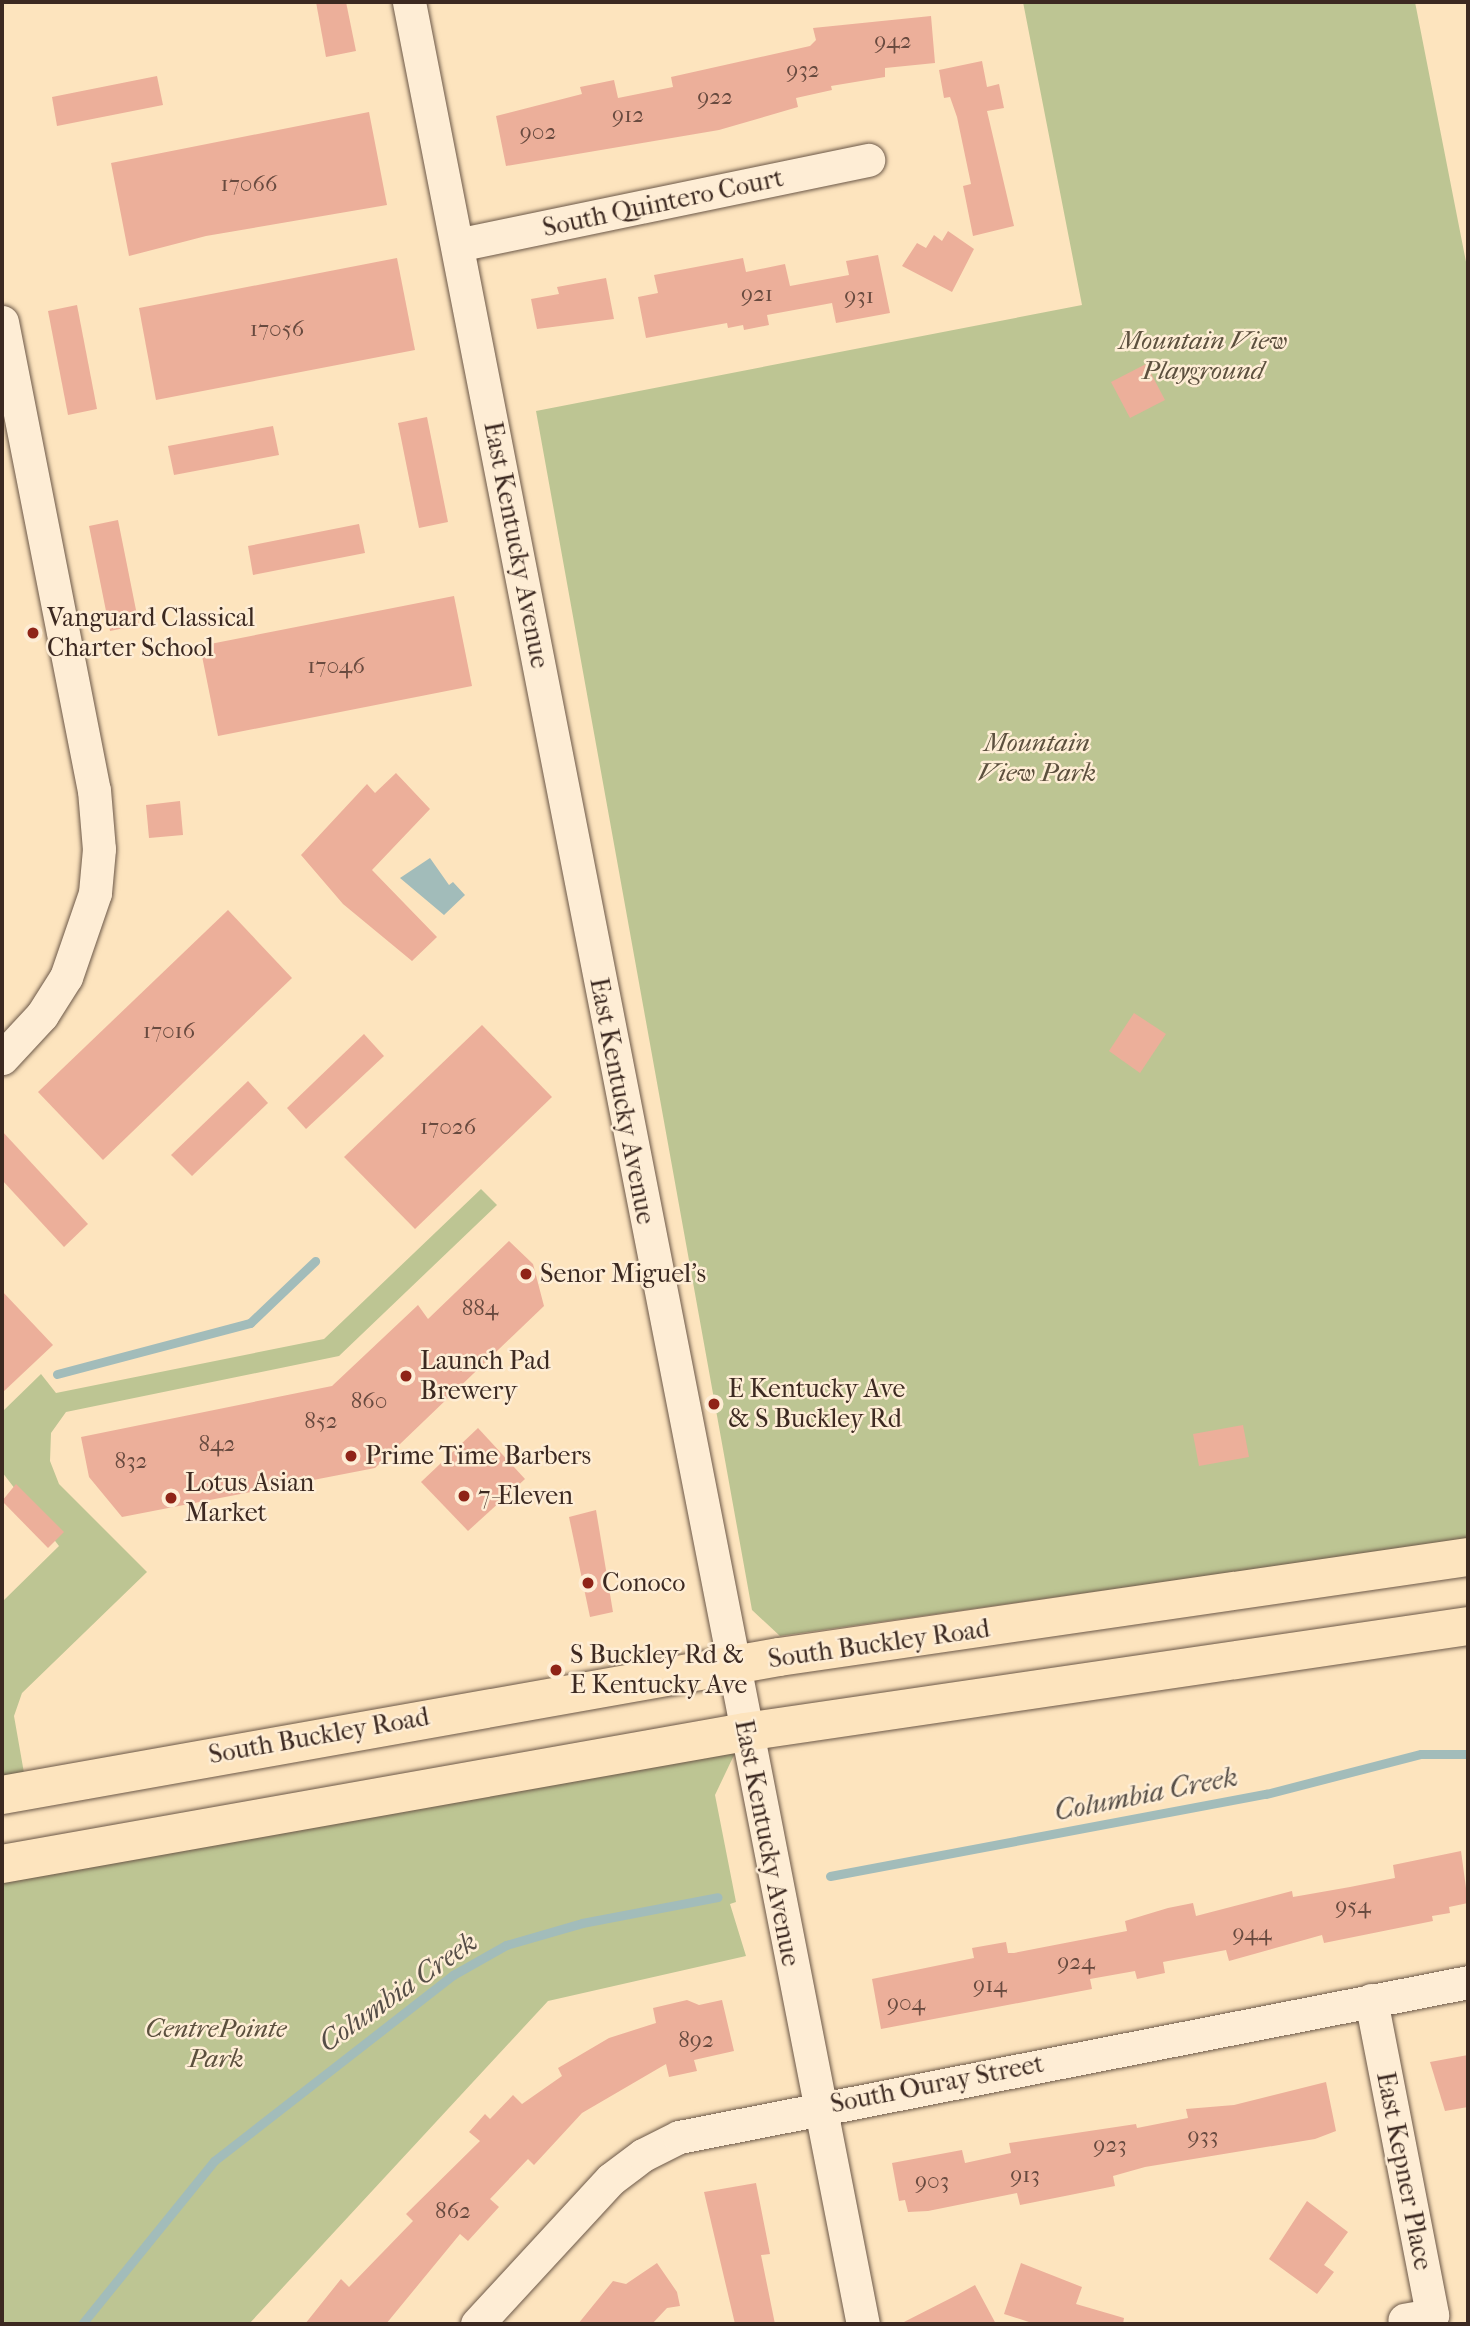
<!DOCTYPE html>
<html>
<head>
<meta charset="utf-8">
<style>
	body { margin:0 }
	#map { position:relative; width:1470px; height:2326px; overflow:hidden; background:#fde4be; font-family:"IM FELL French Canon",serif }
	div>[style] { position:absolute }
	.green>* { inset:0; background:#bdc593 }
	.water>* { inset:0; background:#a2bcba }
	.stream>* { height:9px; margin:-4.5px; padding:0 4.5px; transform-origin:4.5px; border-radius:4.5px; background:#a2bcba }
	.building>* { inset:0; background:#ecaf9a }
	.roads { filter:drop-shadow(0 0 2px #6c5848) drop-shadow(0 0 2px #6c5848) }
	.minor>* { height:33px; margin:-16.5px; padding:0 16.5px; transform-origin:16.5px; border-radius:16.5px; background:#feedd5 }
	.major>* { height:38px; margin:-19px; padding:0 19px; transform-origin:19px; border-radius:19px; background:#fde4be }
	.dots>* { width:19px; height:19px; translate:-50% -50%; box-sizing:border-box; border:4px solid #feedd5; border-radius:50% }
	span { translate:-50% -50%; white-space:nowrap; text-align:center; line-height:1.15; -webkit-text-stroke:5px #feedd5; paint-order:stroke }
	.number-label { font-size:23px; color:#684a3f }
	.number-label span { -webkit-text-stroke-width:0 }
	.street-label { font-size:26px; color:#3c2921 }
	.park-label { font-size:26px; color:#5c503e; font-style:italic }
	.poi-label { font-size:26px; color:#3c2921 }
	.left { translate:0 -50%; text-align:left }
	.water-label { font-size:28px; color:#564e47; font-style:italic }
	.frame { position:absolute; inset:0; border:4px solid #3c2921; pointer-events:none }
</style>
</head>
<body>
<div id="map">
	<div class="green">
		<i style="clip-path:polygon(1023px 2px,1415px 2px,1468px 272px,1468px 1539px,780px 1636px,752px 1610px,536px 411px,1082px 305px)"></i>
		<i style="clip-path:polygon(481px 1189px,497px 1205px,339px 1356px,66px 1412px,51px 1433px,50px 1461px,59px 1484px,147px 1572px,22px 1693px,14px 1716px,27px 1790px,2px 1795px,2px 1602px,59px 1546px,2px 1472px,2px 1412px,41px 1374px,56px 1393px,324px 1339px)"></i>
		<i style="clip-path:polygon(745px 1732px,715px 1795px,736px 1902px,730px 1904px,746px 1956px,548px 2001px,249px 2324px,2px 2324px,2px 1865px)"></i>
	</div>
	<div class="water">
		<i style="clip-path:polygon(430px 858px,449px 885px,453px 882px,465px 895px,444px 915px,400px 878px)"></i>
	</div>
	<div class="stream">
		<i style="left:57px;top:1374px;width:200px;rotate:-14.8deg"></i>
		<i style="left:250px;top:1323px;width:90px;rotate:-43.6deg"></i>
		<i style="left:830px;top:1876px;width:444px;rotate:-10.7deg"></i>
		<i style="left:1266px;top:1794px;width:160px;rotate:-14.5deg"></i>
		<i style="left:1421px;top:1754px;width:47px"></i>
		<i style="left:82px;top:2324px;width:210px;rotate:-51deg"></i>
		<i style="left:214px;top:2161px;width:303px;rotate:-37.9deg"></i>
		<i style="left:453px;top:1975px;width:61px;rotate:-29.5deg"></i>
		<i style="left:506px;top:1945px;width:79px;rotate:-16.1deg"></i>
		<i style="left:582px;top:1923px;width:138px;rotate:-10.8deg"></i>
	</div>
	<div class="building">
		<i style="clip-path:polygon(316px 2px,346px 2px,356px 51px,326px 57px)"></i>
		<i style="clip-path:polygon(931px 16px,935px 63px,885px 68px,885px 77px,831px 86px,832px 90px,796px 98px,798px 107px,719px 130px,506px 166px,496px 116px,582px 94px,580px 87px,614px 80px,618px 98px,673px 87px,671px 77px,810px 46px,816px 40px,813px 28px)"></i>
		<i style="clip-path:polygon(982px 61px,987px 87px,999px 84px,1004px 108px,987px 111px,1014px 226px,973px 236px,963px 186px,971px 184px,957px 117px,950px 97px,944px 98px,939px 70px)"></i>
		<i style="clip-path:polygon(157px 76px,163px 105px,57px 126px,52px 97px)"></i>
		<i style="clip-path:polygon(369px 112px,387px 205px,206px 236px,129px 256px,111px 163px)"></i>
		<i style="clip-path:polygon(948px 231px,974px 249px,952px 292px,902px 266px,917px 243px,926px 248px,934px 235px,942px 241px)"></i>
		<i style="clip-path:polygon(878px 255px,890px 313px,836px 323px,832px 303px,767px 315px,769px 325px,744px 330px,743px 325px,728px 328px,727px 323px,646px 338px,638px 297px,658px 293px,654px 275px,743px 258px,746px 272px,785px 264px,790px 286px,849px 275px,846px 261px)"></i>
		<i style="clip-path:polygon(397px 258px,415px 350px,156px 400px,139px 308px)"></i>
		<i style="clip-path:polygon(606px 278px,614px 319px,537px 329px,531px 299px,559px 294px,557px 287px)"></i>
		<i style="clip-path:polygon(77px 305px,97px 409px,68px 415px,48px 311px)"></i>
		<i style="clip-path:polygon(1146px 364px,1165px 400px,1130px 418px,1111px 382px)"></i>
		<i style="clip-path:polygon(427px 417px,448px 522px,419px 528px,398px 423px)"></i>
		<i style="clip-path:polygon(273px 426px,279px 455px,174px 475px,168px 446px)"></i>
		<i style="clip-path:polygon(118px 520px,139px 625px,110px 631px,89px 526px)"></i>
		<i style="clip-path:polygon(359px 524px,365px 553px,253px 575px,248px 546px)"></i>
		<i style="clip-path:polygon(454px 596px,472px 686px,218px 736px,200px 646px)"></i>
		<i style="clip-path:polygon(396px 773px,430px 809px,372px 870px,437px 937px,412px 961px,343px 904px,301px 855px,367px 784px,375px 793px)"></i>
		<i style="clip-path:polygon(180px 801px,183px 835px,149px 838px,146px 805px)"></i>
		<i style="clip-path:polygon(228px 910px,292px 978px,103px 1160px,38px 1092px)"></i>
		<i style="clip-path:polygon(1134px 1013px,1166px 1034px,1140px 1073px,1109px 1051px)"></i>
		<i style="clip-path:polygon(482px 1025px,552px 1097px,415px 1229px,344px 1157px)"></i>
		<i style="clip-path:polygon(364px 1034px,384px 1056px,306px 1129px,287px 1108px)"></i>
		<i style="clip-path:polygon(248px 1081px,268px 1103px,192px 1176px,171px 1155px)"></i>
		<i style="clip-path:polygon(2px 1131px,88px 1224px,64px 1247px,2px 1180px)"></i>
		<i style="clip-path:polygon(509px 1241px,533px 1264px,544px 1306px,375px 1468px,122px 1517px,89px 1477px,81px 1437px,332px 1386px,418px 1305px,428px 1319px)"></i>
		<i style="clip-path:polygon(2px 1291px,53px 1345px,2px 1393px)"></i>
		<i style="clip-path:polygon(1243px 1425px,1249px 1457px,1199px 1466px,1193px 1434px)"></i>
		<i style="clip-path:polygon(478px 1428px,525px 1479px,468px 1531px,421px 1482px)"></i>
		<i style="clip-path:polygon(16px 1484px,64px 1532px,48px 1548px,2px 1501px)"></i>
		<i style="clip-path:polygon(596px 1510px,613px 1612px,590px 1617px,569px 1517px)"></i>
		<i style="clip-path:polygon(1461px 1851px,1468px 1903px,1449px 1907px,1450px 1913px,1432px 1916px,1433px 1921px,1324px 1943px,1322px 1935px,1229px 1961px,1226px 1950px,1163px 1962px,1165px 1973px,1137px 1979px,1135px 1971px,1090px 1979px,1092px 1989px,881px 2029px,872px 1979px,974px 1958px,972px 1948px,1006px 1942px,1008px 1953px,1014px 1953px,1127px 1931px,1125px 1921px,1168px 1908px,1193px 1903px,1196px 1916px,1292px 1891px,1293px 1897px,1350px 1887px,1395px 1878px,1393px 1865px)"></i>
		<i style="clip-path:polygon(687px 2000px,699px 2005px,722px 2000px,734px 2051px,694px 2060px,697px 2071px,669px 2077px,666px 2064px,582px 2113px,534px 2165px,528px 2159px,490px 2199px,499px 2207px,468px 2241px,460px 2234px,386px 2324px,305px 2324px,341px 2279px,349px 2287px,413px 2221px,406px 2214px,480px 2141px,469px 2132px,485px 2114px,490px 2119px,513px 2095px,522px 2104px,562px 2076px,558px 2068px,609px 2038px,656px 2023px,653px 2008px)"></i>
		<i style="clip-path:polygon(1468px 2055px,1468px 2107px,1445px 2111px,1430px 2062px)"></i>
		<i style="clip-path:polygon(1326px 2082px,1336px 2131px,1315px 2139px,1145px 2167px,1113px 2176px,1115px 2186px,1020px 2205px,1017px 2193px,928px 2211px,908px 2212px,905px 2200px,899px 2201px,892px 2163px,962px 2150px,965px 2163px,1011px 2153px,1009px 2143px,1136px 2124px,1137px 2128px,1188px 2118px,1186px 2109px,1234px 2105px)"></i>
		<i style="clip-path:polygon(756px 2183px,770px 2254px,761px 2255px,775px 2324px,735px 2324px,704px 2192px)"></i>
		<i style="clip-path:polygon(1307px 2201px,1348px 2232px,1324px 2265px,1334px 2272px,1317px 2294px,1269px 2259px)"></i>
		<i style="clip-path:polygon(657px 2263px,677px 2292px,680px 2306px,667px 2308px,652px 2324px,578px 2324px,613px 2281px,626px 2284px)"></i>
		<i style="clip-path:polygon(1021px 2263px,1082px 2287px,1076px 2304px,1124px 2318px,1123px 2324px,1035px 2324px,1004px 2314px)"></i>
		<i style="clip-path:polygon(975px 2285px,996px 2324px,900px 2324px,957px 2295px)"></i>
	</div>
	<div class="roads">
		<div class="minor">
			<i style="left:409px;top:2px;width:2366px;rotate:78.94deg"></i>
			<i style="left:457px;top:245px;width:420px;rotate:-11.7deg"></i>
			<i style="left:2px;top:322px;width:477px;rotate:78.9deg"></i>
			<i style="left:94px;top:790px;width:59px;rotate:85.2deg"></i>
			<i style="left:99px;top:849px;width:44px;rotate:95.2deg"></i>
			<i style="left:95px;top:893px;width:89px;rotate:109deg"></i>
			<i style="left:66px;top:977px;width:45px;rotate:122.3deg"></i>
			<i style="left:42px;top:1015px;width:59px;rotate:132.9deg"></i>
			<i style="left:1371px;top:2000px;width:321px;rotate:79deg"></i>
			<i style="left:1432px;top:2315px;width:28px;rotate:170deg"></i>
			<i style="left:477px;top:2324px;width:197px;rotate:-47.3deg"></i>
			<i style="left:611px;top:2179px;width:40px;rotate:-37deg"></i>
			<i style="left:643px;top:2155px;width:40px;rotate:-26.6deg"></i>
			<i style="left:679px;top:2137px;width:804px;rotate:-11.11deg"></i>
		</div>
		<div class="major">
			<i style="left:2px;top:1795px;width:789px;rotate:-10.07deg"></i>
			<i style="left:779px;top:1657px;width:696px;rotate:-8.26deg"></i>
			<i style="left:2px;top:1864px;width:755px;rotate:-10.07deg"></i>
			<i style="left:745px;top:1732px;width:731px;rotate:-8.34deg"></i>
		</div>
	</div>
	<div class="dots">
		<i style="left:33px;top:633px;background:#8f2418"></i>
		<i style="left:526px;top:1274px;background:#8f2418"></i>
		<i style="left:406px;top:1376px;background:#8f2418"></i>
		<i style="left:714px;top:1404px;background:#8f2418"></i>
		<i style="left:351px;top:1456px;background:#8f2418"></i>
		<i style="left:464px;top:1496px;background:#8f2418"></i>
		<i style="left:171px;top:1498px;background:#8f2418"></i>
		<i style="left:588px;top:1583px;background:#8f2418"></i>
		<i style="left:556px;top:1670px;background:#8f2418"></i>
	</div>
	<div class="number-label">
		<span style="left:893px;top:41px">942</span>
		<span style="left:803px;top:70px">932</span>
		<span style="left:715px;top:97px">922</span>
		<span style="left:628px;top:115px">912</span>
		<span style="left:538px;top:132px">902</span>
		<span style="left:249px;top:184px">17066</span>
		<span style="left:757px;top:294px">921</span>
		<span style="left:859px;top:296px">931</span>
		<span style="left:277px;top:329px">17056</span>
		<span style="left:336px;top:666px">17046</span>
		<span style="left:169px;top:1031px">17016</span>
		<span style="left:448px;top:1127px">17026</span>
		<span style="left:480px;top:1308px">884</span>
		<span style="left:369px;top:1401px">860</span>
		<span style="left:321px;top:1421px">852</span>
		<span style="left:217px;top:1444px">842</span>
		<span style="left:131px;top:1461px">832</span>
		<span style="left:1353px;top:1906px">954</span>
		<span style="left:1252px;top:1933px">944</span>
		<span style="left:1076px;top:1962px">924</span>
		<span style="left:990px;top:1985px">914</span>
		<span style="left:906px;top:2003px">904</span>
		<span style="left:696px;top:2040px">892</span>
		<span style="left:1203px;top:2136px">933</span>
		<span style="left:1110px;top:2145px">923</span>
		<span style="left:1025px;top:2175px">913</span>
		<span style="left:932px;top:2181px">903</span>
		<span style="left:453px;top:2211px">862</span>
	</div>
	<div class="street-label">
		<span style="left:663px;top:203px;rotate:-12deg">South Quintero Court</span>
		<span style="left:516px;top:545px;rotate:79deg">East Kentucky Avenue</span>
		<span style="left:622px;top:1101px;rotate:79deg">East Kentucky Avenue</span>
		<span style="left:879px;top:1644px;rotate:-8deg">South Buckley Road</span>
		<span style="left:319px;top:1736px;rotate:-10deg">South Buckley Road</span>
		<span style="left:767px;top:1843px;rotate:79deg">East Kentucky Avenue</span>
		<span style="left:937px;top:2084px;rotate:-11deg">South Ouray Street</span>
		<span style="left:1404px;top:2171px;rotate:79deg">East Kepner Place</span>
	</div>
	<div class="park-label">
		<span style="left:1203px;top:356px">Mountain View<br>Playground</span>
		<span style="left:1037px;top:758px">Mountain<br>View Park</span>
		<span style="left:216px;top:2044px">CentrePointe<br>Park</span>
	</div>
	<div class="poi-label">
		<span class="left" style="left:47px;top:633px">Vanguard Classical<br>Charter School</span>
		<span class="left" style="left:540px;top:1274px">Senor Miguel's</span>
		<span class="left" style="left:420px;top:1376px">Launch Pad<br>Brewery</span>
		<span class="left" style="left:728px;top:1404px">E Kentucky Ave<br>&amp; S Buckley Rd</span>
		<span class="left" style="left:365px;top:1456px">Prime Time Barbers</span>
		<span class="left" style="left:185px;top:1498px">Lotus Asian<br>Market</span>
		<span class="left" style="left:478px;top:1496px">7-Eleven</span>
		<span class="left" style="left:602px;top:1583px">Conoco</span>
		<span class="left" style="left:570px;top:1670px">S Buckley Rd &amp;<br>E Kentucky Ave</span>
	</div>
	<div class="water-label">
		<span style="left:1146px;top:1794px;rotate:-11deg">Columbia Creek</span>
		<span style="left:398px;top:1992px;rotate:-35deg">Columbia Creek</span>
	</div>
	<div class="frame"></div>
</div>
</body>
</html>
